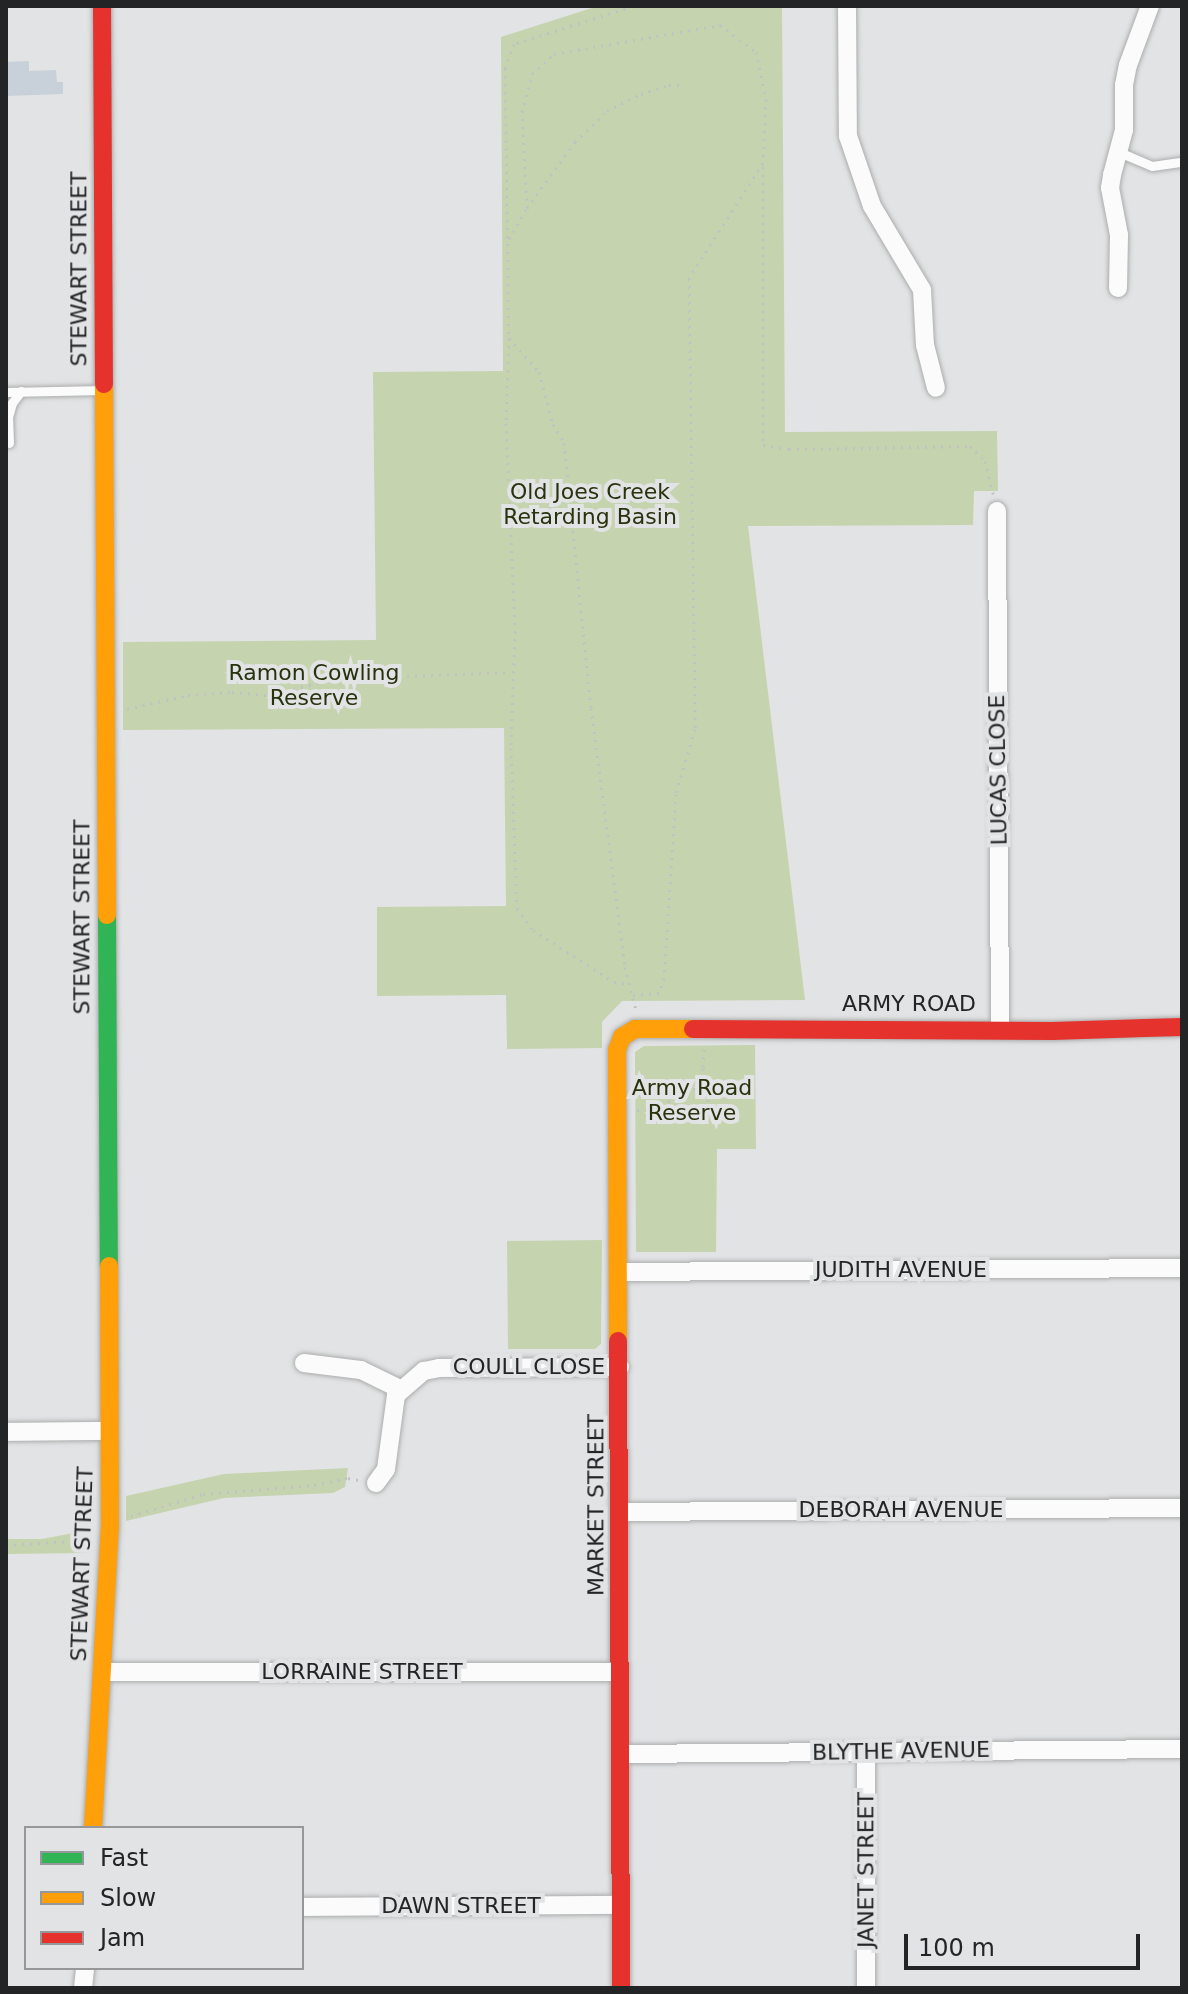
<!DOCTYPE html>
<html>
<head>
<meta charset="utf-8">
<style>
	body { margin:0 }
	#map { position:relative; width:1188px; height:1994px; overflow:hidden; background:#e2e3e4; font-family:"DejaVu Sans",sans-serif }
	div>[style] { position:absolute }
	.green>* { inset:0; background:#c5d4af }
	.building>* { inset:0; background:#c8d1d9 }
	.path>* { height:3px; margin-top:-1.5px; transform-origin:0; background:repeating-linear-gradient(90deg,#c2c2c3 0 2px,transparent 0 8px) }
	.roads { filter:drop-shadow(0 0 2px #acadad) drop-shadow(0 0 2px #acadad) }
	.lane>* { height:9px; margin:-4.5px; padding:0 4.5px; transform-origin:4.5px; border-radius:4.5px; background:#fbfbfb }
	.street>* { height:18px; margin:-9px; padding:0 9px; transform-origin:9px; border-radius:9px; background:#fbfbfb }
	.fast>* { height:18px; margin:-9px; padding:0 9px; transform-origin:9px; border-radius:9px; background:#30b455 }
	.slow>* { height:18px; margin:-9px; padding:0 9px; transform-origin:9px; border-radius:9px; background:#ff9f0a }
	.jam>* { height:18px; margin:-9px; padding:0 9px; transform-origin:9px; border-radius:9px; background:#e5322d }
	span { translate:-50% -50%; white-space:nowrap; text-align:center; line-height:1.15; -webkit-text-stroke:8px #e1e3e5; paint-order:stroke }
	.street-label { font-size:22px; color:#232425 }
	.park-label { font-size:22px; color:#27330d }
	.frame { position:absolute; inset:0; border:8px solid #232425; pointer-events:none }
	.legend { position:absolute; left:24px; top:1826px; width:280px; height:144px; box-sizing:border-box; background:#e1e3e5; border:2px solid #959798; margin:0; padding:10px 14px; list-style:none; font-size:24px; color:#232425 }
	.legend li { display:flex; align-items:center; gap:16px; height:40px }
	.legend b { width:40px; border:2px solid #959798 }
	.scale { position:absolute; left:904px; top:1934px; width:236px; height:36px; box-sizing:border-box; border:4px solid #232425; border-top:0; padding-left:10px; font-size:24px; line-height:28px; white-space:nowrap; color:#232425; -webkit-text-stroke:6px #e1e3e5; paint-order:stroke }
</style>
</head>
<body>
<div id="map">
	<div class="green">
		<i style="clip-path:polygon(598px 6px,782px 6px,785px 432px,997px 431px,998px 491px,974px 491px,973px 525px,748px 526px,805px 1000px,622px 1001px,602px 1022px,602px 1048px,507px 1049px,506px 995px,377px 996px,377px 907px,506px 906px,504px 728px,123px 730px,123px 642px,376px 640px,373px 372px,503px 371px,501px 37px)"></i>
		<i style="clip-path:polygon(755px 1045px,756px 1149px,717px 1149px,716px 1252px,636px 1252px,635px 1052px,644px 1046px)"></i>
		<i style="clip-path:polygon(602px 1240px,601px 1344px,595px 1349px,508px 1349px,507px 1241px)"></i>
		<i style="clip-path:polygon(348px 1468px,345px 1487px,333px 1493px,224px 1498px,126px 1521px,126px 1496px,224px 1474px)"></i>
		<i style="clip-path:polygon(89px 1530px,89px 1553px,6px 1554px,6px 1539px,42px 1539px)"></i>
	</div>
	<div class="building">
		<i style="clip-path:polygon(29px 61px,29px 71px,56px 70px,57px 82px,63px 82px,63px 94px,6px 96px,6px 62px)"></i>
	</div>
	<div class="path">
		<i style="left:633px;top:6px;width:125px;rotate:162.3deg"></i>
		<i style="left:514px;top:44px;width:26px;rotate:111deg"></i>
		<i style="left:505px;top:68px;width:270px;rotate:89.2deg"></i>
		<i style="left:509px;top:338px;width:45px;rotate:48.6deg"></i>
		<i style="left:539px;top:372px;width:54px;rotate:74.9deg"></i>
		<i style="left:553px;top:424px;width:22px;rotate:60deg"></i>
		<i style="left:564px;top:443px;width:266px;rotate:84.2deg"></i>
		<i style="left:591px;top:708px;width:261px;rotate:82.5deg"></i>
		<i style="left:625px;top:967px;width:44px;rotate:75.7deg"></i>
		<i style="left:763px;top:167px;width:278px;rotate:90deg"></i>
		<i style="left:763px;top:445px;width:26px;rotate:9deg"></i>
		<i style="left:789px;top:449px;width:181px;rotate:-0.9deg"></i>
		<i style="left:970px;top:446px;width:21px;rotate:45deg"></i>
		<i style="left:985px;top:461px;width:37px;rotate:76deg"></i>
		<i style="left:527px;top:208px;width:96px;rotate:-93deg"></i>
		<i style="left:522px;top:112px;width:39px;rotate:-75deg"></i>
		<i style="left:532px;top:74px;width:30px;rotate:-42deg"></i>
		<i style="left:554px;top:54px;width:169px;rotate:-9.9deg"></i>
		<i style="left:720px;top:25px;width:45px;rotate:36.9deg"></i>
		<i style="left:756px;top:52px;width:48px;rotate:78deg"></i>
		<i style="left:766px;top:99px;width:64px;rotate:92.7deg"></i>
		<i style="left:763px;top:163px;width:137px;rotate:122.8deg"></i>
		<i style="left:689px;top:278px;width:451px;rotate:89.2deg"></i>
		<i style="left:695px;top:729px;width:68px;rotate:106.3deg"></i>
		<i style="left:676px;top:794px;width:184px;rotate:93.7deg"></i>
		<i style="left:664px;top:978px;width:16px;rotate:108deg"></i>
		<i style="left:659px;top:993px;width:27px;rotate:176deg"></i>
		<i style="left:509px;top:239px;width:36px;rotate:-60deg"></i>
		<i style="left:527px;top:208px;width:82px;rotate:-54deg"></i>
		<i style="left:575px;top:142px;width:45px;rotate:-44.1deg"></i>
		<i style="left:607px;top:111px;width:38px;rotate:-27deg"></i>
		<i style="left:641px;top:94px;width:29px;rotate:-18deg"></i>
		<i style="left:669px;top:85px;width:14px"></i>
		<i style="left:509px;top:338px;width:85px;rotate:92deg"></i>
		<i style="left:506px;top:423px;width:208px;rotate:87.5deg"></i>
		<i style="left:515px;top:631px;width:117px;rotate:92deg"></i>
		<i style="left:511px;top:748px;width:160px;rotate:87.9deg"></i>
		<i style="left:517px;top:908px;width:27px;rotate:54deg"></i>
		<i style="left:533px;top:930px;width:96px;rotate:32.7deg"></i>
		<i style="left:614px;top:982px;width:14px;rotate:8deg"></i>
		<i style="left:127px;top:709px;width:63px;rotate:-12.9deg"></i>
		<i style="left:188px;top:695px;width:44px;rotate:-3.9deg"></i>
		<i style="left:232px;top:692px;width:38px;rotate:5deg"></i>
		<i style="left:270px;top:695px;width:67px;rotate:-13.8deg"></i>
		<i style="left:335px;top:679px;width:176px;rotate:-2.3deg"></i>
		<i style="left:704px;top:1049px;width:19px;rotate:93deg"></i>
		<i style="left:703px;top:1068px;width:46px;rotate:81.2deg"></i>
		<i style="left:637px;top:1110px;width:17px"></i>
		<i style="left:654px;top:1110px;width:37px;rotate:-31deg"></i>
		<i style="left:686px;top:1091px;width:20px;rotate:-15deg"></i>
		<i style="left:131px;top:1516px;width:75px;rotate:-17deg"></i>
		<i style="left:203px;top:1494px;width:111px;rotate:-4.6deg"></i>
		<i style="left:314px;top:1485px;width:35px;rotate:-12deg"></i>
		<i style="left:348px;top:1478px;width:10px;rotate:11deg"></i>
		<i style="left:6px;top:1545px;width:83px;rotate:-3.4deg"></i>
	</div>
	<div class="roads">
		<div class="lane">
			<i style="left:1119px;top:152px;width:36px;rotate:23deg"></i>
			<i style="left:1152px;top:166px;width:30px;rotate:-8deg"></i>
			<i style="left:6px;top:392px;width:98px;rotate:-1.2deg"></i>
			<i style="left:9px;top:443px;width:26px;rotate:-92deg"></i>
			<i style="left:8px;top:417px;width:15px;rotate:-74deg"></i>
			<i style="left:12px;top:403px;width:15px;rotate:-53deg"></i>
		</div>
		<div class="street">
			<i style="left:847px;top:6px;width:130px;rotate:89.6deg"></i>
			<i style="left:848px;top:136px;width:74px;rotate:71.1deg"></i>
			<i style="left:872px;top:206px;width:98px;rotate:59.2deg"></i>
			<i style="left:922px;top:290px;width:55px;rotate:86.9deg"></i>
			<i style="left:925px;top:345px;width:44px;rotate:75.7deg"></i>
			<i style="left:1118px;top:288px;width:53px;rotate:-88.9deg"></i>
			<i style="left:1119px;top:235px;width:48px;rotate:-100.8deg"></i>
			<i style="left:1110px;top:188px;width:13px;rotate:-81deg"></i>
			<i style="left:1112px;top:175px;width:47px;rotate:-75.1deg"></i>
			<i style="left:1124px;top:130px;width:45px;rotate:-90deg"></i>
			<i style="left:1124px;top:85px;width:20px;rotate:-79deg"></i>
			<i style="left:1128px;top:65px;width:63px;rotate:-69.6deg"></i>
			<i style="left:997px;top:511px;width:517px;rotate:89.67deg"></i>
			<i style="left:620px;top:1272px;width:562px;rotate:-0.41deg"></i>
			<i style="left:304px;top:1363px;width:57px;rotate:7deg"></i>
			<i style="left:361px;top:1370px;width:43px;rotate:26deg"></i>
			<i style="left:6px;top:1432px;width:103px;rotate:-0.6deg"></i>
			<i style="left:376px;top:1483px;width:17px;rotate:-54deg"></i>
			<i style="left:386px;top:1469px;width:75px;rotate:-82.3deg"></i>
			<i style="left:396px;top:1395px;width:37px;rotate:-41deg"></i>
			<i style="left:424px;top:1371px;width:15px;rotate:-11deg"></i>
			<i style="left:439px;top:1368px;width:181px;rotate:-0.3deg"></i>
			<i style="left:620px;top:1512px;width:562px;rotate:-0.41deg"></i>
			<i style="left:103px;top:1672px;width:517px"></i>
			<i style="left:866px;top:1752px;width:236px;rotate:90deg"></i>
			<i style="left:621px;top:1754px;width:561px;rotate:-0.51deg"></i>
			<i style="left:302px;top:1907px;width:319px;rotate:-0.4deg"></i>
			<i style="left:83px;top:1988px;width:20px;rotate:-84deg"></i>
		</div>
		<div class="fast">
			<i style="left:107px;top:915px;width:351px;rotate:89.7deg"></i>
		</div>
		<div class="slow">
			<i style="left:104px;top:384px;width:531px;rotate:89.68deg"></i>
			<i style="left:618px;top:1341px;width:291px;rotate:-90.2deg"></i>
			<i style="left:617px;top:1050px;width:14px;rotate:-69deg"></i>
			<i style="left:622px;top:1037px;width:15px;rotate:-32deg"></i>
			<i style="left:635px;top:1029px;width:58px"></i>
			<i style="left:93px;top:1828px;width:300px;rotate:-86.8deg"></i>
			<i style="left:110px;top:1528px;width:262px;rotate:-90.2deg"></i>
		</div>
		<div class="jam">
			<i style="left:102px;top:6px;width:378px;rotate:89.7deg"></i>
			<i style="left:693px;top:1029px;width:359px;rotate:0.3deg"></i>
			<i style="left:1052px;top:1031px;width:130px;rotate:-1.8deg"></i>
			<i style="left:618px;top:1341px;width:647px;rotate:89.73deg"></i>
		</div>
	</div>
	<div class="street-label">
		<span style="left:79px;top:269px;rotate:-90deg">STEWART STREET</span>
		<span style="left:998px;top:770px;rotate:-91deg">LUCAS CLOSE</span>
		<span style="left:82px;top:917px;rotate:-90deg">STEWART STREET</span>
		<span style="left:909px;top:1004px">ARMY ROAD</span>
		<span style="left:901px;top:1270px">JUDITH AVENUE</span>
		<span style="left:529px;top:1367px">COULL CLOSE</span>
		<span style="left:596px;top:1505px;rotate:-90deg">MARKET STREET</span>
		<span style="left:901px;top:1510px">DEBORAH AVENUE</span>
		<span style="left:82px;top:1564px;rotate:-88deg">STEWART STREET</span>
		<span style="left:362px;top:1672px">LORRAINE STREET</span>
		<span style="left:901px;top:1751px;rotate:-1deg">BLYTHE AVENUE</span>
		<span style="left:866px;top:1870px;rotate:-90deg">JANET STREET</span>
		<span style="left:461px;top:1906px">DAWN STREET</span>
	</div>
	<div class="park-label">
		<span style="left:590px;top:504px">Old Joes Creek<br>Retarding Basin</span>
		<span style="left:314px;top:685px">Ramon Cowling<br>Reserve</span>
		<span style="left:692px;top:1100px">Army Road<br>Reserve</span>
	</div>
	<div class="frame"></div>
	<ul class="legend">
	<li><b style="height:10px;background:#30b455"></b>Fast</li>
	<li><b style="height:10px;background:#ff9f0a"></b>Slow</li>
	<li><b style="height:10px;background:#e5322d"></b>Jam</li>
	</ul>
	<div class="scale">100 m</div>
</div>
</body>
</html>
